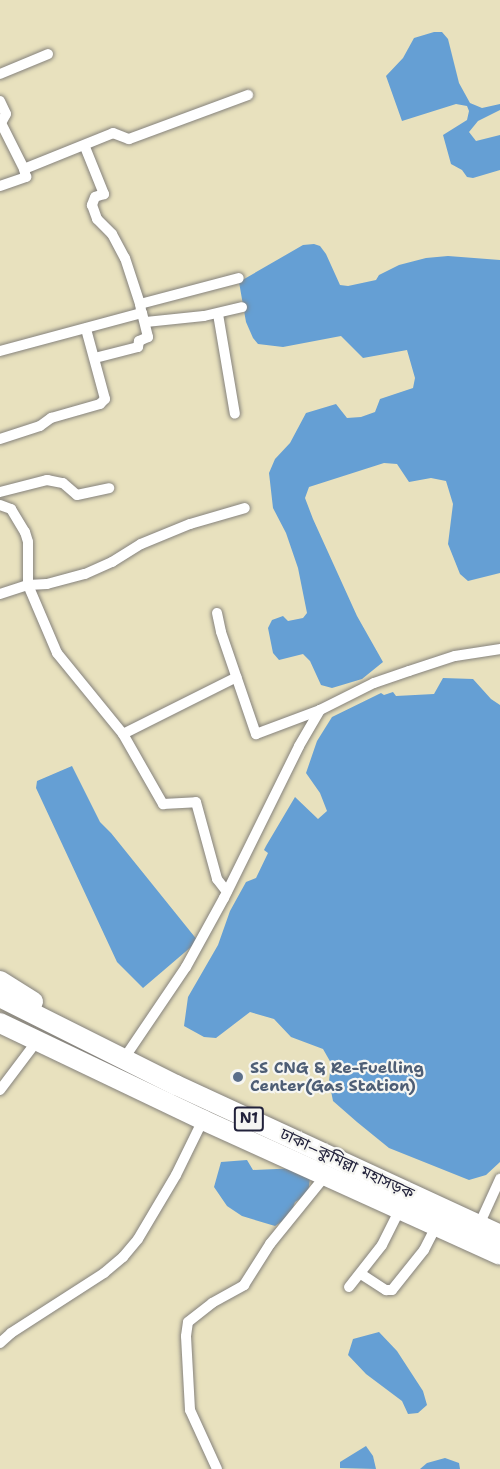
<!DOCTYPE html>
<html>
<head>
<meta charset="utf-8">
<style>
	body { margin:0 }
	#map { position:relative; width:500px; height:1469px; overflow:hidden; background:#e8e1be; font-family:"Shantell Sans","Noto Sans Bengali",sans-serif }
	div>[style] { position:absolute }
	.water>* { inset:0; background:#659fd4 }
	.roads { filter:drop-shadow(0 0 2px #85827c) drop-shadow(0 0 2px #85827c) }
	.street>* { height:10px; margin:-5px; padding:0 5px; transform-origin:5px; border-radius:5px; background:#fff }
	.highway>* { height:20px; margin:-10px; padding:0 10px; transform-origin:10px; border-radius:10px; background:#fff }
	.dots>* { width:16px; height:16px; translate:-50% -50%; box-sizing:border-box; border:3px solid #f6f6f2; border-radius:50% }
	span { translate:-50% -50%; white-space:nowrap; text-align:center; line-height:1.15; -webkit-text-stroke:4.5px #f6f6f2; paint-order:stroke }
	.shield-label span { padding:2px 4px; background:#f6f6f2; border:2px solid; border-radius:4px; -webkit-text-stroke-width:0 }
	.shield-label { font-size:15px; color:#22223b; font-weight:700 }
	.service-label { font-size:16px; color:#4e5e75; font-weight:700 }
	.left { translate:0 -50%; text-align:left }
	.street-label { font-size:16px; color:#22223b }
</style>
</head>
<body>
<div id="map">
	<div class="water">
		<i style="clip-path:polygon(434px 32px,442px 32px,448px 39px,459px 83px,470px 103px,482px 108px,500px 104px,500px 110px,478px 121px,469px 132px,476px 141px,500px 135px,500px 170px,473px 178px,467px 177px,462px 170px,451px 164px,443px 135px,467px 120px,469px 111px,467px 106px,456px 104px,402px 121px,386px 76px,403px 58px,414px 38px)"></i>
		<i style="clip-path:polygon(314px 244px,320px 246px,326px 254px,340px 285px,348px 286px,376px 280px,379px 275px,399px 265px,426px 258px,448px 256px,500px 260px,500px 573px,468px 581px,460px 574px,448px 544px,453px 504px,446px 481px,431px 478px,409px 482px,397px 464px,384px 463px,309px 487px,305px 498px,313px 519px,357px 616px,383px 662px,362px 679px,332px 688px,321px 685px,310px 661px,303px 654px,279px 660px,273px 653px,268px 628px,272px 620px,283px 616px,288px 621px,303px 618px,307px 613px,298px 568px,286px 533px,273px 508px,269px 473px,275px 459px,290px 443px,306px 413px,336px 404px,347px 418px,361px 417px,375px 412px,380px 399px,413px 388px,415px 378px,407px 350px,363px 358px,341px 336px,283px 347px,258px 344px,253px 338px,246px 322px,239px 282px,303px 245px)"></i>
		<i style="clip-path:polygon(443px 678px,473px 679px,491px 699px,500px 705px,500px 1162px,486px 1175px,469px 1180px,389px 1148px,357px 1122px,333px 1101px,329px 1081px,331px 1063px,323px 1049px,291px 1037px,274px 1019px,250px 1012px,216px 1038px,204px 1037px,184px 1026px,188px 997px,218px 945px,230px 911px,246px 882px,256px 878px,268px 853px,264px 850px,266px 846px,295px 797px,318px 819px,327px 811px,320px 793px,306px 773px,317px 741px,332px 717px,381px 693px,384px 695px,393px 692px,396px 696px,434px 694px)"></i>
		<i style="clip-path:polygon(72px 766px,100px 822px,111px 833px,198px 941px,143px 988px,117px 962px,36px 788px,37px 781px)"></i>
		<i style="clip-path:polygon(247px 1160px,253px 1170px,300px 1168px,310px 1178px,308px 1194px,295px 1202px,290px 1216px,275px 1226px,242px 1216px,227px 1206px,214px 1187px,221px 1162px)"></i>
		<i style="clip-path:polygon(379px 1332px,397px 1351px,423px 1391px,427px 1405px,418px 1413px,408px 1414px,402px 1401px,366px 1374px,348px 1355px,353px 1339px)"></i>
		<i style="clip-path:polygon(366px 1446px,373px 1456px,376px 1469px,340px 1468px,340px 1462px)"></i>
		<i style="clip-path:polygon(445px 1458px,459px 1463px,460px 1469px,420px 1469px,427px 1463px)"></i>
	</div>
	<div class="roads">
		<div class="street">
			<i style="left:0;top:74px;width:52px;rotate:-22.6deg"></i>
			<i style="left:0;top:101px;width:14px;rotate:65deg"></i>
			<i style="left:6px;top:114px;width:10px;rotate:119deg"></i>
			<i style="left:1px;top:123px;width:51px;rotate:63.4deg"></i>
			<i style="left:85px;top:147px;width:51px;rotate:68deg"></i>
			<i style="left:104px;top:194px;width:9px;rotate:162deg"></i>
			<i style="left:95px;top:197px;width:9px;rotate:111deg"></i>
			<i style="left:92px;top:205px;width:15px;rotate:70deg"></i>
			<i style="left:97px;top:219px;width:21px;rotate:45deg"></i>
			<i style="left:112px;top:234px;width:27px;rotate:62deg"></i>
			<i style="left:125px;top:258px;width:48px;rotate:71.9deg"></i>
			<i style="left:0;top:186px;width:28px;rotate:-19deg"></i>
			<i style="left:26px;top:177px;width:8px;rotate:-104deg"></i>
			<i style="left:24px;top:169px;width:96px;rotate:-22deg"></i>
			<i style="left:113px;top:133px;width:17px;rotate:21deg"></i>
			<i style="left:129px;top:139px;width:127px;rotate:-20.3deg"></i>
			<i style="left:141px;top:310px;width:6px;rotate:-99deg"></i>
			<i style="left:140px;top:304px;width:102px;rotate:-14.7deg"></i>
			<i style="left:218px;top:314px;width:101px;rotate:80.4deg"></i>
			<i style="left:146px;top:322px;width:58px;rotate:-5.9deg"></i>
			<i style="left:204px;top:316px;width:39px;rotate:-13deg"></i>
			<i style="left:0;top:351px;width:147px;rotate:-15deg"></i>
			<i style="left:142px;top:313px;width:25px;rotate:76deg"></i>
			<i style="left:148px;top:337px;width:10px;rotate:156deg"></i>
			<i style="left:139px;top:341px;width:6px;rotate:99deg"></i>
			<i style="left:138px;top:347px;width:44px;rotate:165.7deg"></i>
			<i style="left:0;top:439px;width:42px;rotate:-18deg"></i>
			<i style="left:40px;top:426px;width:14px;rotate:-36deg"></i>
			<i style="left:51px;top:418px;width:51px;rotate:-15.9deg"></i>
			<i style="left:100px;top:404px;width:7px;rotate:-45deg"></i>
			<i style="left:105px;top:399px;width:73px;rotate:-105.2deg"></i>
			<i style="left:0;top:492px;width:49px;rotate:-14.3deg"></i>
			<i style="left:47px;top:480px;width:16px;rotate:11deg"></i>
			<i style="left:63px;top:483px;width:18px;rotate:41deg"></i>
			<i style="left:77px;top:495px;width:33px;rotate:-12deg"></i>
			<i style="left:0;top:505px;width:12px;rotate:20deg"></i>
			<i style="left:11px;top:509px;width:27px;rotate:59deg"></i>
			<i style="left:25px;top:532px;width:10px;rotate:73deg"></i>
			<i style="left:28px;top:542px;width:43px;rotate:90deg"></i>
			<i style="left:28px;top:585px;width:74px;rotate:66.9deg"></i>
			<i style="left:57px;top:653px;width:104px;rotate:50.8deg"></i>
			<i style="left:123px;top:734px;width:81px;rotate:60.3deg"></i>
			<i style="left:163px;top:804px;width:33px;rotate:-3deg"></i>
			<i style="left:196px;top:802px;width:80px;rotate:74.7deg"></i>
			<i style="left:217px;top:879px;width:16px;rotate:52deg"></i>
			<i style="left:0;top:594px;width:29px;rotate:-18deg"></i>
			<i style="left:28px;top:585px;width:19px;rotate:-3deg"></i>
			<i style="left:47px;top:584px;width:39px;rotate:-15deg"></i>
			<i style="left:85px;top:574px;width:30px;rotate:-24deg"></i>
			<i style="left:112px;top:562px;width:34px;rotate:-32deg"></i>
			<i style="left:141px;top:544px;width:53px;rotate:-22.2deg"></i>
			<i style="left:190px;top:524px;width:57px;rotate:-16.2deg"></i>
			<i style="left:217px;top:613px;width:19px;rotate:78deg"></i>
			<i style="left:221px;top:632px;width:108px;rotate:71.1deg"></i>
			<i style="left:256px;top:734px;width:68px;rotate:-20.6deg"></i>
			<i style="left:123px;top:734px;width:127px;rotate:-26.6deg"></i>
			<i style="left:125px;top:1057px;width:109px;rotate:-55.9deg"></i>
			<i style="left:186px;top:967px;width:79px;rotate:-61.2deg"></i>
			<i style="left:224px;top:898px;width:169px;rotate:-63.7deg"></i>
			<i style="left:299px;top:746px;width:42px;rotate:-59.7deg"></i>
			<i style="left:320px;top:710px;width:60px;rotate:-26.6deg"></i>
			<i style="left:374px;top:683px;width:37px;rotate:-19deg"></i>
			<i style="left:409px;top:671px;width:48px;rotate:-18.1deg"></i>
			<i style="left:455px;top:656px;width:46px;rotate:-8.8deg"></i>
			<i style="left:0;top:1090px;width:61px;rotate:-52.9deg"></i>
			<i style="left:479px;top:1225px;width:51px;rotate:-65.5deg"></i>
			<i style="left:361px;top:1274px;width:30px;rotate:33deg"></i>
			<i style="left:386px;top:1290px;width:6px"></i>
			<i style="left:392px;top:1290px;width:51px;rotate:-51.3deg"></i>
			<i style="left:424px;top:1250px;width:27px;rotate:-63deg"></i>
			<i style="left:349px;top:1287px;width:53px;rotate:-51.8deg"></i>
			<i style="left:382px;top:1245px;width:40px;rotate:-63.4deg"></i>
			<i style="left:0;top:1343px;width:15px;rotate:-42deg"></i>
			<i style="left:11px;top:1333px;width:111px;rotate:-32.8deg"></i>
			<i style="left:104px;top:1273px;width:25px;rotate:-40deg"></i>
			<i style="left:123px;top:1257px;width:23px;rotate:-50deg"></i>
			<i style="left:138px;top:1239px;width:74px;rotate:-59.3deg"></i>
			<i style="left:176px;top:1175px;width:61px;rotate:-63.9deg"></i>
			<i style="left:217px;top:1469px;width:65px;rotate:-114.6deg"></i>
			<i style="left:190px;top:1410px;width:74px;rotate:-93.1deg"></i>
			<i style="left:186px;top:1336px;width:14px;rotate:-82deg"></i>
			<i style="left:188px;top:1322px;width:31px;rotate:-38deg"></i>
			<i style="left:212px;top:1303px;width:37px;rotate:-29deg"></i>
			<i style="left:244px;top:1285px;width:49px;rotate:-57.6deg"></i>
			<i style="left:270px;top:1244px;width:89px;rotate:-50.9deg"></i>
		</div>
		<div class="highway">
			<i style="left:0;top:981px;width:39px;rotate:32deg"></i>
			<i style="left:0;top:997px;width:197px;rotate:26.6deg"></i>
			<i style="left:176px;top:1085px;width:357px;rotate:24.8deg"></i>
			<i style="left:0;top:1023px;width:225px;rotate:25.5deg"></i>
			<i style="left:203px;top:1120px;width:326px;rotate:24.4deg"></i>
		</div>
	</div>
	<div class="dots">
		<i style="left:238px;top:1077px;background:#5c6f8a"></i>
	</div>
	<div class="shield-label">
		<span style="left:249px;top:1119px">N1</span>
	</div>
	<div class="service-label">
		<span class="left" style="left:250px;top:1077px">SS CNG &amp; Re-Fuelling<br>Center(Gas Station)</span>
	</div>
	<div class="street-label">
		<span style="left:347px;top:1164px;rotate:25deg">ঢাকা–কুমিল্লা মহাসড়ক</span>
	</div>
</div>
</body>
</html>
